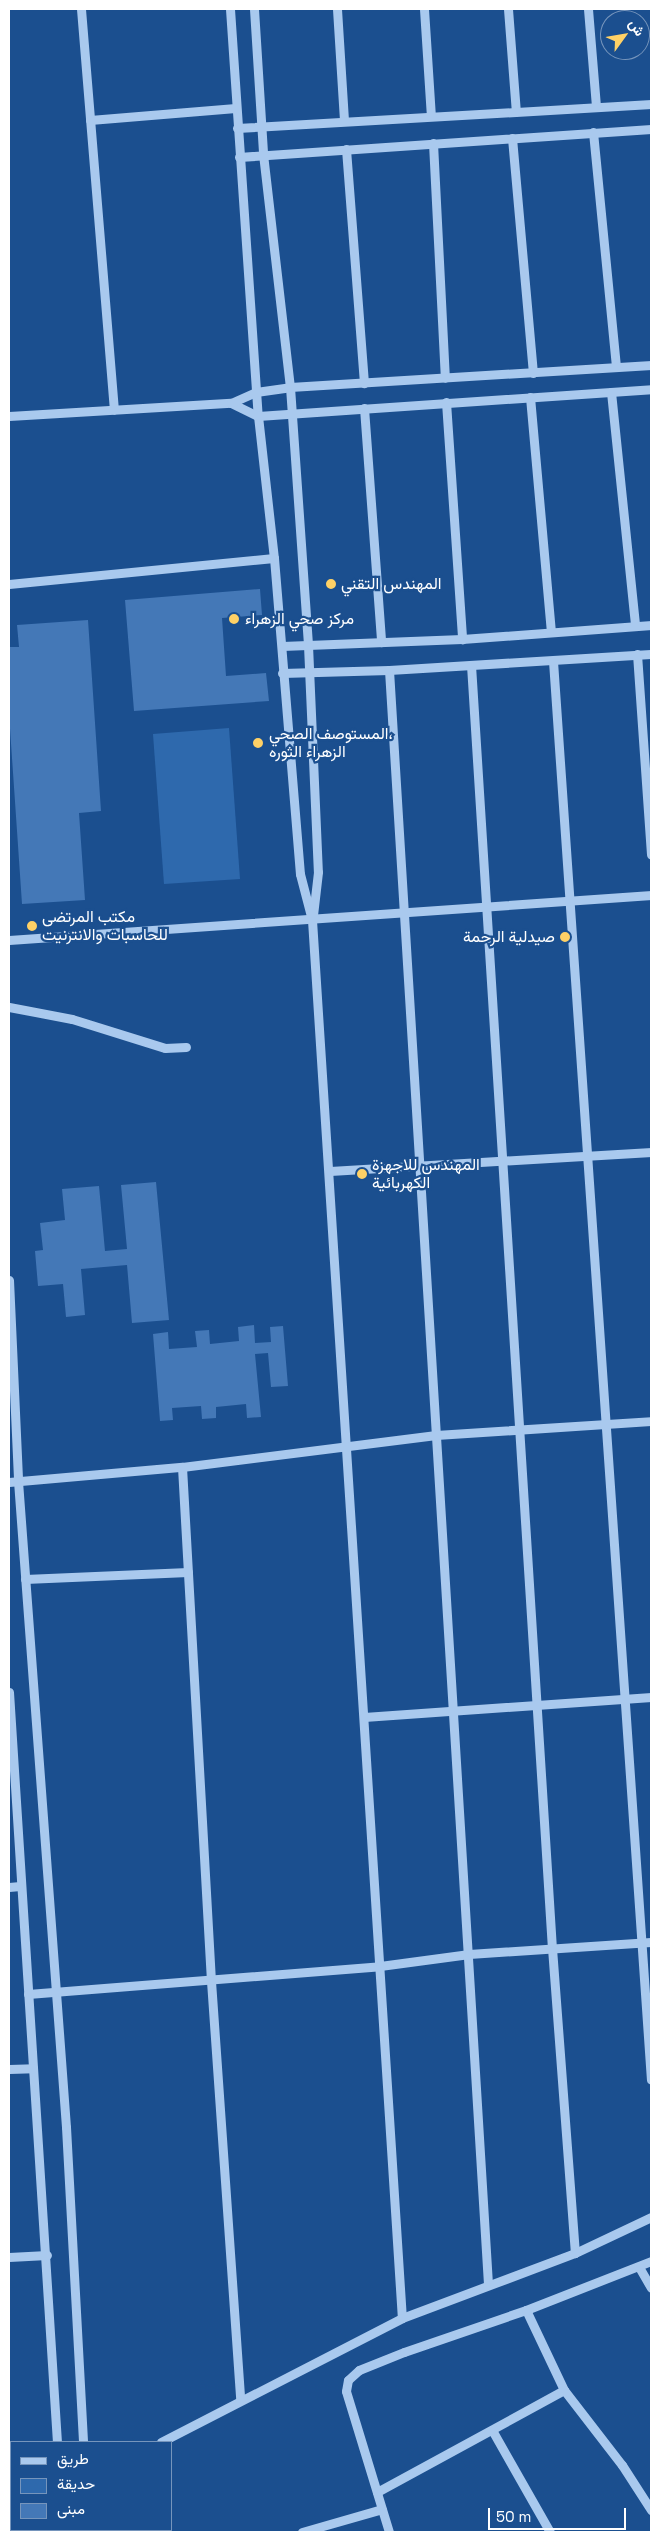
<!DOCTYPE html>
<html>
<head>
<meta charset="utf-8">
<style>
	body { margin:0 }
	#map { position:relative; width:660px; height:2541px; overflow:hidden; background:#1b4f8f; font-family:"Space Grotesk",Vazirmatn,sans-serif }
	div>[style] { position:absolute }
	.green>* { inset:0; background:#2e69ad }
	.building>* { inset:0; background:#4478b7 }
	.minor>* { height:9px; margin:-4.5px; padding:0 4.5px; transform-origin:4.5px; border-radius:4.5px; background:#a9c9ee }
	.dots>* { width:14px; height:14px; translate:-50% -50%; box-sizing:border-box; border:2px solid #1b4f8f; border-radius:50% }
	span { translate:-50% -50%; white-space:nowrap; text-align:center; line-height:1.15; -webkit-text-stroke:4.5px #1b4f8f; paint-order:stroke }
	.poi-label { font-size:16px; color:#fff }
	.left { translate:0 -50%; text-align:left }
	.right { translate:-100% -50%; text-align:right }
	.frame { position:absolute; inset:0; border:10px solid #fff; pointer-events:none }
	.legend { position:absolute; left:10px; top:2441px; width:162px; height:90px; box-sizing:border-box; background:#1b4f8f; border:1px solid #7695bc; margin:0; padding:6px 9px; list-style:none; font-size:15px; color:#fff }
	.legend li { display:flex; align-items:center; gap:10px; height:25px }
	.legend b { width:25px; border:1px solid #7695bc }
	.north { position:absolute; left:600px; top:10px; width:50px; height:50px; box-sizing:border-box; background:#1b4f8f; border:1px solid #7695bc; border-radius:50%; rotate:58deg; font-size:14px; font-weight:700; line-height:20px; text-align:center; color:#fff }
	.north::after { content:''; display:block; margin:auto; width:18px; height:22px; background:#ffd166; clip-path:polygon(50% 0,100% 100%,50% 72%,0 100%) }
	.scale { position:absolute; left:488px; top:2508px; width:138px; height:22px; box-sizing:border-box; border:2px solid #fff; border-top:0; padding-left:6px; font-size:15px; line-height:18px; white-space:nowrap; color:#fff; -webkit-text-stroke:4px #1b4f8f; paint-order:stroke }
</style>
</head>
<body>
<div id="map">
	<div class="green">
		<i style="clip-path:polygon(229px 728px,240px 879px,164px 884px,153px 734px)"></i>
	</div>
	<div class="building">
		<i style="clip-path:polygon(260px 589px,262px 615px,222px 618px,226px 676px,266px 673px,269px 701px,134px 711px,125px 600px)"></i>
		<i style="clip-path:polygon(88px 620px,101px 811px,79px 813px,85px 900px,22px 904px,9px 714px,9px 647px,19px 647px,17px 625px)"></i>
		<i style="clip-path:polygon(156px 1182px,169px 1320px,132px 1323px,127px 1265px,81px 1269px,85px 1315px,66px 1317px,63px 1284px,38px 1286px,35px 1251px,43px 1250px,40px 1223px,65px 1220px,62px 1189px,99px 1186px,105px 1251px,127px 1249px,121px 1185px)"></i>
		<i style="clip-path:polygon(254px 1325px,255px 1343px,271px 1342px,270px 1327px,283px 1326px,288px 1386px,271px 1387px,268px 1353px,255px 1354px,261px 1417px,247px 1418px,246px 1404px,216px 1407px,216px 1418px,202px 1419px,201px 1406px,172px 1408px,173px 1420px,160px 1421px,153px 1334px,168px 1332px,169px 1349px,197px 1347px,195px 1331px,209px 1330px,210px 1344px,239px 1341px,238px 1327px)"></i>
	</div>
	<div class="minor">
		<i style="left:81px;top:9px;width:402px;rotate:85.3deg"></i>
		<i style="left:230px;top:9px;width:408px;rotate:86.1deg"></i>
		<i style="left:258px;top:416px;width:143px;rotate:83.6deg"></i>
		<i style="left:274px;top:558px;width:317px;rotate:85.3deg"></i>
		<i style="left:300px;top:874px;width:48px;rotate:75.4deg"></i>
		<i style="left:312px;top:920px;width:1401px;rotate:86.32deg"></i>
		<i style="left:254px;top:9px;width:145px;rotate:86.4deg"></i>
		<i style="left:263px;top:154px;width:235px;rotate:83.4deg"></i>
		<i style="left:290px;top:387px;width:259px;rotate:86deg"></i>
		<i style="left:308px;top:645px;width:227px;rotate:87.5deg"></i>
		<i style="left:318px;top:872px;width:43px;rotate:96.6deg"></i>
		<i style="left:337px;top:9px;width:111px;rotate:86.4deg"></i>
		<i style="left:424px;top:9px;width:107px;rotate:86.3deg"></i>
		<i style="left:508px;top:9px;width:103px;rotate:85.6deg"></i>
		<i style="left:588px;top:9px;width:97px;rotate:85.3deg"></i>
		<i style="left:90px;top:120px;width:146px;rotate:-4.7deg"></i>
		<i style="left:237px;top:128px;width:415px;rotate:-3.3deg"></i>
		<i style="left:593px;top:132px;width:236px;rotate:84.4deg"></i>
		<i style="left:512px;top:138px;width:236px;rotate:84.9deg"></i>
		<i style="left:433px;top:143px;width:235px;rotate:87.1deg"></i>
		<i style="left:346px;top:149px;width:235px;rotate:85.6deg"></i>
		<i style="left:239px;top:157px;width:413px;rotate:-3.9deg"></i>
		<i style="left:611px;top:392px;width:235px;rotate:84.1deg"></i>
		<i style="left:530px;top:397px;width:236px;rotate:84.9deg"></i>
		<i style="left:446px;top:402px;width:238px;rotate:86.1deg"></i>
		<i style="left:231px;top:403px;width:30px;rotate:26deg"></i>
		<i style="left:258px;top:416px;width:394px;rotate:-3.9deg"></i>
		<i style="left:364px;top:408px;width:235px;rotate:85.8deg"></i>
		<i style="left:9px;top:416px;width:222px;rotate:-3.4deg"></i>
		<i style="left:231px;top:403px;width:27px;rotate:-24deg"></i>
		<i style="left:256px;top:392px;width:34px;rotate:-8deg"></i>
		<i style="left:290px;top:387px;width:362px;rotate:-3.5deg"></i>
		<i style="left:9px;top:584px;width:266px;rotate:-5.6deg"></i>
		<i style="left:282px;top:646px;width:180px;rotate:-2.2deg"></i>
		<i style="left:462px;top:639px;width:190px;rotate:-4.2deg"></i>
		<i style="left:637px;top:654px;width:201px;rotate:86deg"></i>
		<i style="left:553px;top:661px;width:1422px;rotate:86.05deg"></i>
		<i style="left:471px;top:665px;width:1286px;rotate:86.39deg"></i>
		<i style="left:552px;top:1948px;width:306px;rotate:85.7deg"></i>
		<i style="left:389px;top:670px;width:1618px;rotate:86.49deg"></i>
		<i style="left:282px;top:673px;width:107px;rotate:-1.6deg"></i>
		<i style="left:389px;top:670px;width:262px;rotate:-3.5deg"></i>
		<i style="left:9px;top:940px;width:644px;rotate:-4.01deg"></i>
		<i style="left:9px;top:1007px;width:64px;rotate:10.8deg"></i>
		<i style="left:72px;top:1019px;width:97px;rotate:17.3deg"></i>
		<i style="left:165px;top:1048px;width:21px;rotate:-3deg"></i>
		<i style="left:330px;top:1171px;width:322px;rotate:-3.4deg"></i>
		<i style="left:9px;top:1280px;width:201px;rotate:87.4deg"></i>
		<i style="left:18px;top:1481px;width:648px;rotate:85.75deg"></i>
		<i style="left:66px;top:2127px;width:315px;rotate:86.9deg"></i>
		<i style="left:182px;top:1467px;width:515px;rotate:86.77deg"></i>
		<i style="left:211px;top:1981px;width:420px;rotate:86deg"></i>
		<i style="left:9px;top:1482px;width:174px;rotate:-5deg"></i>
		<i style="left:182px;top:1467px;width:256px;rotate:-7.2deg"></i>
		<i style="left:436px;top:1435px;width:215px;rotate:-3.7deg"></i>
		<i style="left:25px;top:1579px;width:163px;rotate:-2.5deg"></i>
		<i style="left:9px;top:1692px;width:752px;rotate:86.34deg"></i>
		<i style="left:364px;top:1717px;width:288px;rotate:-4deg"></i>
		<i style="left:9px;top:1887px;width:11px;rotate:-5deg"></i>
		<i style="left:28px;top:1994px;width:353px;rotate:-4.5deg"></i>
		<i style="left:380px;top:1966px;width:90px;rotate:-7.7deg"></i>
		<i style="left:469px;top:1954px;width:182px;rotate:-3.8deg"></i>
		<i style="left:9px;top:2069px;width:24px;rotate:-2deg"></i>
		<i style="left:9px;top:2257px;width:38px;rotate:-3deg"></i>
		<i style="left:639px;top:2267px;width:24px;rotate:60deg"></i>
		<i style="left:526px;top:2310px;width:89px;rotate:64.6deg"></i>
		<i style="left:564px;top:2390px;width:95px;rotate:52.3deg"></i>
		<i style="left:622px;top:2465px;width:54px;rotate:57.2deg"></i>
		<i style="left:492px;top:2430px;width:117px;rotate:60.4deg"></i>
		<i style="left:161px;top:2442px;width:271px;rotate:-27.2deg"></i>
		<i style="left:402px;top:2318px;width:185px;rotate:-20.6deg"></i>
		<i style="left:575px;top:2253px;width:84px;rotate:-25.3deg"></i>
		<i style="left:377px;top:2492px;width:213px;rotate:-28.6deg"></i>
		<i style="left:9px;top:2504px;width:2px"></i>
		<i style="left:72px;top:2530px;width:2px;rotate:63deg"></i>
		<i style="left:302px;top:2532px;width:83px;rotate:-16deg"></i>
		<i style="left:389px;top:2532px;width:147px;rotate:-107deg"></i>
		<i style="left:346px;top:2391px;width:11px;rotate:-80deg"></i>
		<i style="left:348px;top:2380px;width:15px;rotate:-42deg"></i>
		<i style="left:359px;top:2370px;width:48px;rotate:-21.8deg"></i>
		<i style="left:404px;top:2352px;width:129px;rotate:-19deg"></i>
		<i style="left:526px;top:2310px;width:134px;rotate:-21.4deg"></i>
	</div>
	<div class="dots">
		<i style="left:331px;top:584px;background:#ffd166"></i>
		<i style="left:234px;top:619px;background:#ffd166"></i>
		<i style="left:258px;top:743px;background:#ffd166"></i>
		<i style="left:32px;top:926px;background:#ffd166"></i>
		<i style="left:565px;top:937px;background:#ffd166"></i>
		<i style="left:362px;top:1174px;background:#ffd166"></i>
	</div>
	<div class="poi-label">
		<span class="left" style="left:341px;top:584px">المهندس التقني</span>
		<span class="left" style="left:245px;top:619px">مركز صحي الزهراء</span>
		<span class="left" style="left:269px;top:743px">المستوصف الصحي،<br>الزهراء الثوره</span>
		<span class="left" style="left:42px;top:926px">مكتب المرتضى<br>للحاسبات والانترنيت</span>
		<span class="right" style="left:555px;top:937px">صيدلية الرحمة</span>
		<span class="left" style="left:372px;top:1174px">المهندس للاجهزة<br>الكهربائية</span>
	</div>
	<div class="frame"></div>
	<ul class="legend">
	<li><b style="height:6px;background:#a9c9ee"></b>طريق</li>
	<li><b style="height:14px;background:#2e69ad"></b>حديقة</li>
	<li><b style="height:14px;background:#4478b7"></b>مبنى</li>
	</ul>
	<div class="north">ش</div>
	<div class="scale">50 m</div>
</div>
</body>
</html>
